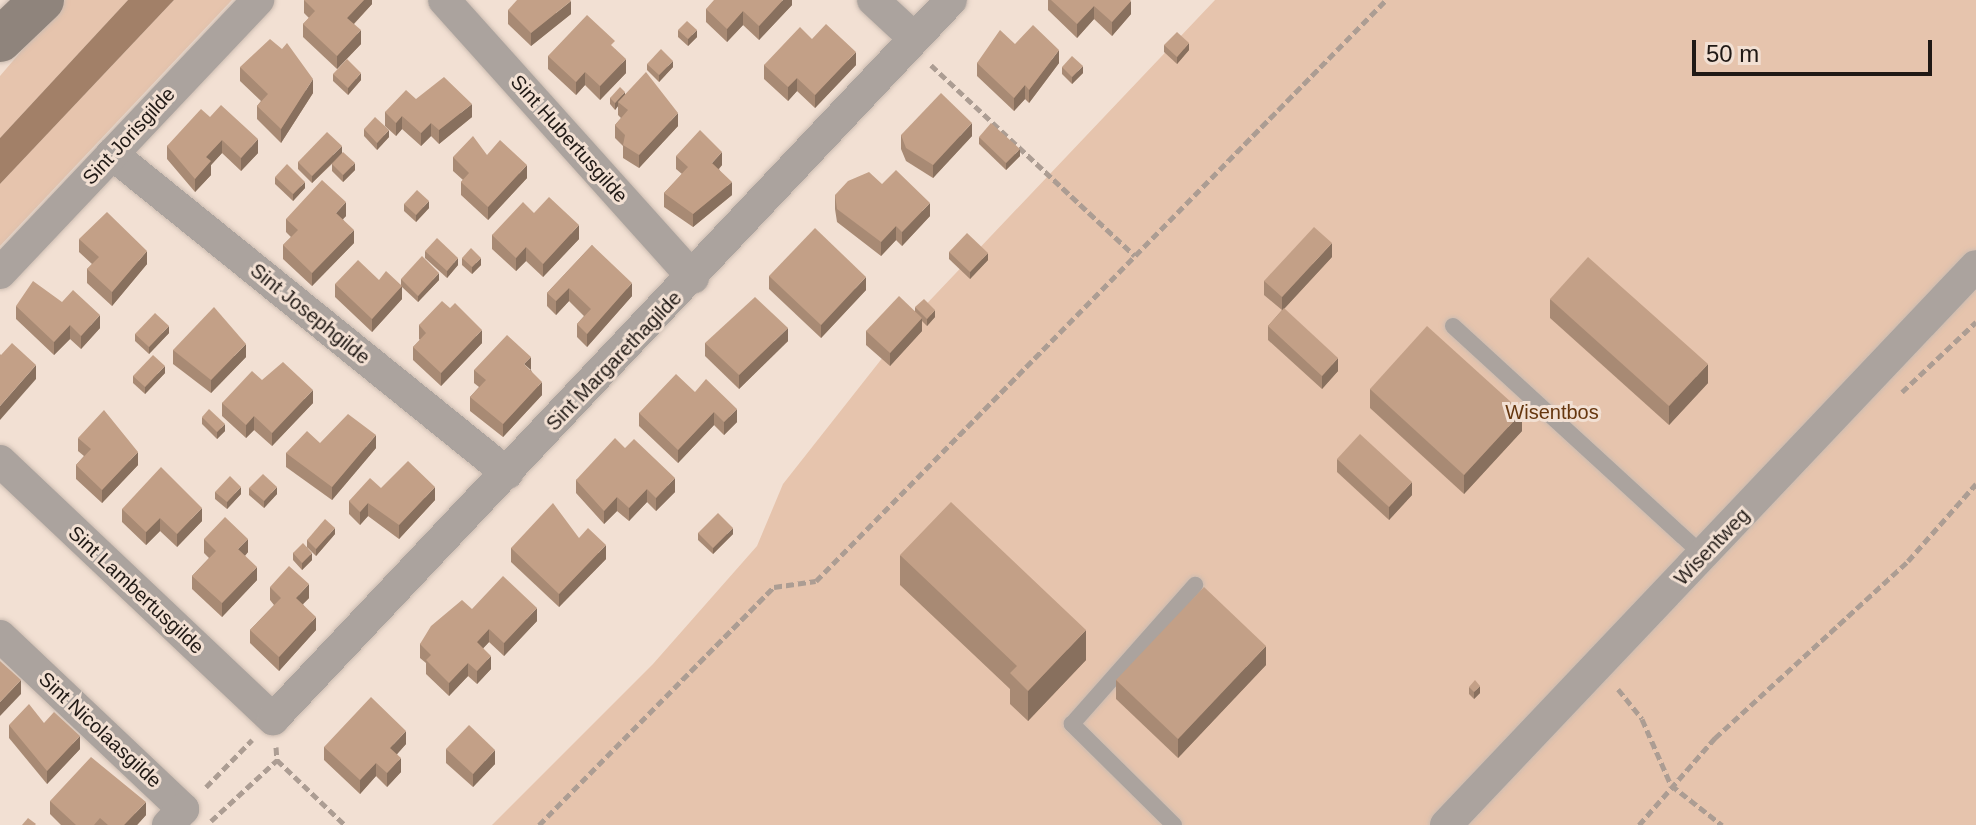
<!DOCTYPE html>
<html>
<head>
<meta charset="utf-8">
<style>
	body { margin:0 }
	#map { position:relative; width:1976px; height:825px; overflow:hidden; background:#f2e0d3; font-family:Arial,sans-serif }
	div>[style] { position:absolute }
	.green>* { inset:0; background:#e6c4ad }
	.water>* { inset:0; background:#a28068 }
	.path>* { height:5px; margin-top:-2.5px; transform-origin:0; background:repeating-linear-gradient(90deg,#ac9d93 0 8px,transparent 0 12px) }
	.roads { filter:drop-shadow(0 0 2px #ccbcb1) drop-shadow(0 0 2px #ccbcb1) }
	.lane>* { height:16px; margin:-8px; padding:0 8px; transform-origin:8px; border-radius:8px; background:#aba39e }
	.street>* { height:32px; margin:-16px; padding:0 16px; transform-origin:16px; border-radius:16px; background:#aba39e }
	.secondary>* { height:44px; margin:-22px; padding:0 22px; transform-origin:22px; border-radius:22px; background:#8f847c }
	.wall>* { inset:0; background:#a88a74 }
	.shaded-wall>* { inset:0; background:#88705e }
	.building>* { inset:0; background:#c3a087 }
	span { translate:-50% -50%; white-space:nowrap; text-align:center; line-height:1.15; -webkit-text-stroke:6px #f2e0d3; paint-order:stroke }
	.street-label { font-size:20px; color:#201915 }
	.park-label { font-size:20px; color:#66370f }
	.scale { position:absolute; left:1692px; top:40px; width:240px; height:36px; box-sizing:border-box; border:4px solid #201915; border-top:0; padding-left:10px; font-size:24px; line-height:28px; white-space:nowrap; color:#201915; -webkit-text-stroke:6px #f2e0d3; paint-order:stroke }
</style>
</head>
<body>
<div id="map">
	<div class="green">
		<i style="clip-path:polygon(65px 0,128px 0,0 138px,0 76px)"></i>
		<i style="clip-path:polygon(174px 0,232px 0,0 246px,0 184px)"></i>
		<i style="clip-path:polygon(1215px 0,1976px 0,1976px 825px,492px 825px,653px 664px,757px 546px,783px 484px,917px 314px)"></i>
	</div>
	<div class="water">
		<i style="clip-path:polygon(128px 0,174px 0,0 184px,0 138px)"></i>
	</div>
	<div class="path">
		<i style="left:931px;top:65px;width:279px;rotate:43.1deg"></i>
		<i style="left:1902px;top:392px;width:102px;rotate:-43.4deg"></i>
		<i style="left:1618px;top:689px;width:38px;rotate:51deg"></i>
		<i style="left:1642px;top:719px;width:72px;rotate:66.3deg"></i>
		<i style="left:1671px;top:785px;width:65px;rotate:38.1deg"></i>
		<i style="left:276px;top:747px;width:13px;rotate:86deg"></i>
		<i style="left:277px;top:760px;width:94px;rotate:43.7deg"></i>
		<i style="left:206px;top:787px;width:66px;rotate:-45.6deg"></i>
		<i style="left:211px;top:821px;width:90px;rotate:-42.7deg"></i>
		<i style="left:539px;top:825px;width:334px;rotate:-45.4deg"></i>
		<i style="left:774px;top:587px;width:42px;rotate:-8.1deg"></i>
		<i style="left:816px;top:581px;width:814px;rotate:-45.55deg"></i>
		<i style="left:1639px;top:825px;width:116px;rotate:-48.9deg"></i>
		<i style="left:1715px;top:738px;width:262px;rotate:-42.5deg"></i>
		<i style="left:1908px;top:561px;width:103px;rotate:-48.6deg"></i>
	</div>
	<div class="roads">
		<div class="lane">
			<i style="left:1453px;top:326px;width:340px;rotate:42.5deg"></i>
			<i style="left:1174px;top:825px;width:144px;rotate:-135.3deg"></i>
			<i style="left:1072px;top:724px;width:186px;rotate:-48.5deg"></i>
		</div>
		<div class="street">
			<i style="left:444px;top:0;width:373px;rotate:48.1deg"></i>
			<i style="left:873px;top:0;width:56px;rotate:42.8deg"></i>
			<i style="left:112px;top:154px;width:508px;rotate:38.92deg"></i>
			<i style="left:0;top:273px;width:376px;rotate:-46.6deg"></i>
			<i style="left:0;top:461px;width:376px;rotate:43.4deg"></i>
			<i style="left:273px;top:719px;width:988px;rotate:-46.68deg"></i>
			<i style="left:0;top:636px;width:252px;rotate:43.4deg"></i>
			<i style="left:183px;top:809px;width:22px;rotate:133deg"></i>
			<i style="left:1446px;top:825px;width:770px;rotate:-46.53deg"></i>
		</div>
		<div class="secondary">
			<i style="left:0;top:40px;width:58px;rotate:-43.6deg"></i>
		</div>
	</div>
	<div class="wall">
		<i style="clip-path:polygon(304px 0,372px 0,372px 4px,354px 24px,361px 44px,337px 69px,303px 37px,303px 24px,309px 18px,304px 13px)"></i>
		<i style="clip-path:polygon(792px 0,792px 5px,759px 40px,743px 25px,727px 42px,706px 22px,706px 9px)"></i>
		<i style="clip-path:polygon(1048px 0,1130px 0,1131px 14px,1112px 36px,1094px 19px,1077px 38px,1048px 10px)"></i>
		<i style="clip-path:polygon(508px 10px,571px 14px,531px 46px,508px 24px)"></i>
		<i style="clip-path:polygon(678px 30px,697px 37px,688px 46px,678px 37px)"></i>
		<i style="clip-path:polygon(812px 39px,856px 65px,815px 108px,797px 91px,788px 101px,764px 79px,764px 65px)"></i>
		<i style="clip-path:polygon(1015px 44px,1059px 63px,1029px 103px,1025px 99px,1014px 111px,977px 76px,977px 63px)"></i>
		<i style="clip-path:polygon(1164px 45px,1189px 50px,1177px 64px,1164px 52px)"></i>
		<i style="clip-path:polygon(615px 49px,626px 73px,600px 100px,585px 85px,576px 95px,548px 69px,548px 56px)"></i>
		<i style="clip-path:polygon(647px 64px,673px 67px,659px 82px,647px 70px)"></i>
		<i style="clip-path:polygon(240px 67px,313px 93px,281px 143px,257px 119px,257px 106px,261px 101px,240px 81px)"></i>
		<i style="clip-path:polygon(1062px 67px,1083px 73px,1072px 84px,1062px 74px)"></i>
		<i style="clip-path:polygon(333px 74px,361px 80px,348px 95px,333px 81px)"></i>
		<i style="clip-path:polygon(625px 94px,678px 126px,639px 168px,623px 158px,623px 146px,615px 138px,615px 125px,621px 118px,618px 115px,618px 106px,615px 110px,610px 104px,610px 98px)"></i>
		<i style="clip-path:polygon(416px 99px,472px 117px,439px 144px,431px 136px,421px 146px,402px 129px,396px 136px,385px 126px,385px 112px)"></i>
		<i style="clip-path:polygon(210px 117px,258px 153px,241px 171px,222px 153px,211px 165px,211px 175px,195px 192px,167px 159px,167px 146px)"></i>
		<i style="clip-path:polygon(364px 129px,389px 137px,377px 150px,364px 136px)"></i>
		<i style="clip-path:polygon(901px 135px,972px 136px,933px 178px,906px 161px,901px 149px)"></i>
		<i style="clip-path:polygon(979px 137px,1020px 156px,1006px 170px,979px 144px)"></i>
		<i style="clip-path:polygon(342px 153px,355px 170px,343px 182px,332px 171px,332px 164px,334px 162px,312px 183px,298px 169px,298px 162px)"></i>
		<i style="clip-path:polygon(487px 155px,527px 178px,488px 220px,461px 195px,461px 182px,463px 180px,453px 171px,453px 157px)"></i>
		<i style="clip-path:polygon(676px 156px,722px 165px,719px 169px,732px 195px,693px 227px,664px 207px,664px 193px,682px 174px,676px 169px)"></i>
		<i style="clip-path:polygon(275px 177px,305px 188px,293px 201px,275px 184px)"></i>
		<i style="clip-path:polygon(882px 184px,930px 216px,902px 246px,896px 240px,881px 256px,837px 222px,835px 209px,835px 195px)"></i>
		<i style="clip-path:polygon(404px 204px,429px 208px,416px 222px,404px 211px)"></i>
		<i style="clip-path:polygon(534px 213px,579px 239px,543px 277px,526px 261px,516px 271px,492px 249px,492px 235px)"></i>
		<i style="clip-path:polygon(346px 216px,343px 219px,354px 243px,312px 286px,283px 259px,283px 245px,291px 237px,286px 232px,286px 219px)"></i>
		<i style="clip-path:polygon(79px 239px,147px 264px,112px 306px,87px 283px,87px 269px,92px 264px,79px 252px)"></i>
		<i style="clip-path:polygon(592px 245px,632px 296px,587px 347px,577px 337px,577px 324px,584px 316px,569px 301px,556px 315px,547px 306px,547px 293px)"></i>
		<i style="clip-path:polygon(425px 251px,458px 265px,447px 278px,425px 258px)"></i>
		<i style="clip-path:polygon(949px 252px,988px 260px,970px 279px,949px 259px)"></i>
		<i style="clip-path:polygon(1332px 257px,1284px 309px,1338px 371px,1322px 389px,1268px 340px,1268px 326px,1282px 310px,1264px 295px,1264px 281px)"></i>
		<i style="clip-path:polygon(462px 258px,481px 265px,472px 274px,462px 265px)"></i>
		<i style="clip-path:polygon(769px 276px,866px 290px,821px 338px,769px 289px)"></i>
		<i style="clip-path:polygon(401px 279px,439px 280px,418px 302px,402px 287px,402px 299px,372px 332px,335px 297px,335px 284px,379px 280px,401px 285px)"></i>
		<i style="clip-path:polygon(1550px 299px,1708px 383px,1669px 425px,1550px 318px)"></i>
		<i style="clip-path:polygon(16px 306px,100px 328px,81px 349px,70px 339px,54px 355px,16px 319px)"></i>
		<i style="clip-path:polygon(915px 307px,935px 317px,927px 326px,922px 321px,922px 331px,890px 366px,866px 345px,866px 331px,915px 311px)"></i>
		<i style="clip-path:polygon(450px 308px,482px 343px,441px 386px,413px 360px,413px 347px,420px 340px,419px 339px,419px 325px)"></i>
		<i style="clip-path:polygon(169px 333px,149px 354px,135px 341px,135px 334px)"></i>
		<i style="clip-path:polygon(788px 341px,739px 389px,705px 356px,705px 343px)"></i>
		<i style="clip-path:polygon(173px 350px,246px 357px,211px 393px,173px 364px)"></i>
		<i style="clip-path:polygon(474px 370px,531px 370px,542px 395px,503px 437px,470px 411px,470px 397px,479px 387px,474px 383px)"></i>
		<i style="clip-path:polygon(165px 373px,145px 394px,133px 383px,133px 376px)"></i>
		<i style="clip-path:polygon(262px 380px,313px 403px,272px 446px,254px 430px,246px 438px,222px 416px,222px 403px)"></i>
		<i style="clip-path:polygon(1370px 389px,1522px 431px,1464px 494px,1370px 408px)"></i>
		<i style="clip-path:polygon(695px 392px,737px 422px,724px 435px,714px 425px,678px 463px,639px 426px,639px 413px)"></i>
		<i style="clip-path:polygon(202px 417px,225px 431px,217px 439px,202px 424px)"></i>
		<i style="clip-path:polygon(78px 438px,138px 465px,102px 503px,76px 479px,76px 465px,84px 456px,78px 451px)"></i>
		<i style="clip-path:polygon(320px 443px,376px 448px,332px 500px,286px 467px,286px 453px)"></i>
		<i style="clip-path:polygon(625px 448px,675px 492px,656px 511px,647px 502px,629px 521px,617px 511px,604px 524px,576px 493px,576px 480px)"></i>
		<i style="clip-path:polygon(1337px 459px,1412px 495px,1389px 520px,1337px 472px)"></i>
		<i style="clip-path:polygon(249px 488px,277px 494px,264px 508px,249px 495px)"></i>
		<i style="clip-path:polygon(381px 488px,435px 500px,399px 539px,368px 516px,360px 525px,349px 514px,349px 501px)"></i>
		<i style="clip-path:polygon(215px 492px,241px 494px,227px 509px,215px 499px)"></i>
		<i style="clip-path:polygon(122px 509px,202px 521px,177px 547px,160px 531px,146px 545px,122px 522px)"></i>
		<i style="clip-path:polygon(698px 533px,733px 534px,713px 554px,698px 540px)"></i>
		<i style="clip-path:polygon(335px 534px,316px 556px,307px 547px,312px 560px,302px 570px,293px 560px,293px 553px,307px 547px,307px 540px)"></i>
		<i style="clip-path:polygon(579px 538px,606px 559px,559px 607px,511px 562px,511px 548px)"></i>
		<i style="clip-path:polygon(204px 539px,248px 552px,245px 556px,257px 580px,222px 617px,192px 589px,192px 576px,209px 558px,204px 553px)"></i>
		<i style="clip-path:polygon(900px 555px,1086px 660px,1028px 721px,1010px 704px,1010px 689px,900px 585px)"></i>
		<i style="clip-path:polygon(270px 587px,309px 598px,303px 604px,316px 630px,279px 671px,250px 643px,250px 630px,274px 605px,270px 600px)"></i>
		<i style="clip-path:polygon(472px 609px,537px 621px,504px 656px,489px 642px,483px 648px,491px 669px,477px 684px,468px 676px,449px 696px,426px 674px,426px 663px,420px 658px,420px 644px)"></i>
		<i style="clip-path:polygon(1266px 665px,1178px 758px,1116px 699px,1116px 680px)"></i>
		<i style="clip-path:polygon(1469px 687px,1480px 693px,1474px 699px,1469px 694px)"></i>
		<i style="clip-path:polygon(44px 723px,80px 749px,47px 784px,9px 738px,9px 725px)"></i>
		<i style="clip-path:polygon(406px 744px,397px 754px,401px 772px,387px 787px,376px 776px,360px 794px,324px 760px,324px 747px)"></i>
		<i style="clip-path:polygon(446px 749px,495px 764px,473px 787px,446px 763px)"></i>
		<i style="clip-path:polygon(50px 801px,146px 815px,137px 825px,61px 825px,50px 814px)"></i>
	</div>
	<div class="shaded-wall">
		<i style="clip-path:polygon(364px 0,372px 0,372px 4px,347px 31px,347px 18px)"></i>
		<i style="clip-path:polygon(783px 0,792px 0,792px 5px,759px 40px,759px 26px)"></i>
		<i style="clip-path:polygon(571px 1px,571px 14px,531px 46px,531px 33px)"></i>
		<i style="clip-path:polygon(1131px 1px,1131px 14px,1112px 36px,1112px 22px)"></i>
		<i style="clip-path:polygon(1094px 6px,1094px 19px,1077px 38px,1077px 24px)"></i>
		<i style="clip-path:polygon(743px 11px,743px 25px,727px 42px,727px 29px)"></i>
		<i style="clip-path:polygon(361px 30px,361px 44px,337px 69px,337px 56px)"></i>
		<i style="clip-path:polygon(697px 30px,697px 37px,688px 46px,688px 39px)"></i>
		<i style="clip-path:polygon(1189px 43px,1189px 50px,1177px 64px,1177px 57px)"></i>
		<i style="clip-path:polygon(1059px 50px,1059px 63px,1029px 103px,1029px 90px)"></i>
		<i style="clip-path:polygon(856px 52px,856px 65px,815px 108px,815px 95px)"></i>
		<i style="clip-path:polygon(626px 59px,626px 73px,600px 100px,600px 86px)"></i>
		<i style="clip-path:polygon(673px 61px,673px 67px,659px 82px,659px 75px)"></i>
		<i style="clip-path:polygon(1083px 66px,1083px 73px,1072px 84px,1072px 77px)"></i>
		<i style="clip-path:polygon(585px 72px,585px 85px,576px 95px,576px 82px)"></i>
		<i style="clip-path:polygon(361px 73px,361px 80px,348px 95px,348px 88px)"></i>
		<i style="clip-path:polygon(797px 78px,797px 91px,788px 101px,788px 87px)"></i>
		<i style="clip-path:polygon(313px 79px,313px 93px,281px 143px,281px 129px)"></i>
		<i style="clip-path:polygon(1025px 85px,1025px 99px,1014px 111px,1014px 98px)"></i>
		<i style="clip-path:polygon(625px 92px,625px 99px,618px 102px,618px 106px,615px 110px,615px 103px)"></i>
		<i style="clip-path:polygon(472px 104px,472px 117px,439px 144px,439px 130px)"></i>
		<i style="clip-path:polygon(678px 113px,678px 126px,639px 168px,639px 155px)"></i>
		<i style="clip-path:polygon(402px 116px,402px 129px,396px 136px,396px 123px)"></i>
		<i style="clip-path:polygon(431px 123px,431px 136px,421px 146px,421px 133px)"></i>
		<i style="clip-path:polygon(972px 123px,972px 136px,933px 178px,933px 165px)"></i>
		<i style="clip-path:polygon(389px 130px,389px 137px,377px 150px,377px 143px)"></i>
		<i style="clip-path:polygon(258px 139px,258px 153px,241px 171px,241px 158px)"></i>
		<i style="clip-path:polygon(222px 140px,222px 153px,211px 165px,211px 175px,195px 192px,195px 179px,206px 157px)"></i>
		<i style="clip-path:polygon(342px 146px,342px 153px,312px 183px,312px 176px)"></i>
		<i style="clip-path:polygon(1020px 149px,1020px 156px,1006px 170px,1006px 163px)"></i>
		<i style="clip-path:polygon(722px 152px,722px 165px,712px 176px,712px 163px)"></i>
		<i style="clip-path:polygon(355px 163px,355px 170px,343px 182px,343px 175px)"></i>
		<i style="clip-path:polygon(527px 165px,527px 178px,488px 220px,488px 207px)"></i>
		<i style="clip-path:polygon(305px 182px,305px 188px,293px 201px,293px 194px)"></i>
		<i style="clip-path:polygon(732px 182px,732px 195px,693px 227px,693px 214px)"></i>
		<i style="clip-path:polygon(429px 201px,429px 208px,416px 222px,416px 215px)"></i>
		<i style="clip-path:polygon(346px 202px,346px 216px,336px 226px,336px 213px)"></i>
		<i style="clip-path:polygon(930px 203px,930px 216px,902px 246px,902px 232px)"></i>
		<i style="clip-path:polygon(579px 225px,579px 239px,543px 277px,543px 264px)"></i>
		<i style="clip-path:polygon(896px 226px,896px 240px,881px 256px,881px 242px)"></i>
		<i style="clip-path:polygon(354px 230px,354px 243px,312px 286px,312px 273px)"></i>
		<i style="clip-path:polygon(1332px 243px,1332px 257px,1282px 311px,1282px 297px)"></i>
		<i style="clip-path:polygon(526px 247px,526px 261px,516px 271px,516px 258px)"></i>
		<i style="clip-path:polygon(147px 251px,147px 264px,112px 306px,112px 292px)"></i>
		<i style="clip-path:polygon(988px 253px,988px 260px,970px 279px,970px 272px)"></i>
		<i style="clip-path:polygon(458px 258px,458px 265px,447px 278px,447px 271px)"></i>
		<i style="clip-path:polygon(481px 258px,481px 265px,472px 274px,472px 267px)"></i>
		<i style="clip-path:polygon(439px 273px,439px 280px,418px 302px,418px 296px)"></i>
		<i style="clip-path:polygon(866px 277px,866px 290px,821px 338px,821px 325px)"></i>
		<i style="clip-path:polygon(632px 283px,632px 296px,587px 347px,587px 334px)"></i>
		<i style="clip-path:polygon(402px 286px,402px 299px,372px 332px,372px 319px)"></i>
		<i style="clip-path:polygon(569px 288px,569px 301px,556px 315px,556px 301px)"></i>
		<i style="clip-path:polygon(935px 310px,935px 317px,927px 326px,927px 319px)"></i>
		<i style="clip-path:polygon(100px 315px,100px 328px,81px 349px,81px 336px)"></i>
		<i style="clip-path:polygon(922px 318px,922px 331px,890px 366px,890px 353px)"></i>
		<i style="clip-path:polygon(70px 325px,70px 339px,54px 355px,54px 342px)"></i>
		<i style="clip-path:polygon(169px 326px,169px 333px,149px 354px,149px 347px)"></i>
		<i style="clip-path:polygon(788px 328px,788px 341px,739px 389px,739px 375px)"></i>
		<i style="clip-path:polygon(482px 330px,482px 343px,441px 386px,441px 373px)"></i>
		<i style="clip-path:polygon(246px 344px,246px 357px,211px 393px,211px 380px)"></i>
		<i style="clip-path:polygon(531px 357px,531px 370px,524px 364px)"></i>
		<i style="clip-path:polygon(1338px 358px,1338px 371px,1322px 389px,1322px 376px)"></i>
		<i style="clip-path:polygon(1708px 364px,1708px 383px,1669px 425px,1669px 406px)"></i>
		<i style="clip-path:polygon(36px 365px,36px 379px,0 420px,0 406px)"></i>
		<i style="clip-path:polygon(165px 366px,165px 373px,145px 394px,145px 387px)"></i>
		<i style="clip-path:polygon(542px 382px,542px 395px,503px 437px,503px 424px)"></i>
		<i style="clip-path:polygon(313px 390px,313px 403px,272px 446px,272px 433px)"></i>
		<i style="clip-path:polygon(737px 409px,737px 422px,724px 435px,724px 422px)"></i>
		<i style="clip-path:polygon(714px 412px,714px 425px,678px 463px,678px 450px)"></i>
		<i style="clip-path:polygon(1522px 412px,1522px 431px,1464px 494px,1464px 475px)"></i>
		<i style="clip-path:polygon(254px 416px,254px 430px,246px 438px,246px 425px)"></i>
		<i style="clip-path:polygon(225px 424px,225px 431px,217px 439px,217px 432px)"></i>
		<i style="clip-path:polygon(376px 435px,376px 448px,332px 500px,332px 487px)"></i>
		<i style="clip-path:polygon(138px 452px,138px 465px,102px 503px,102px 490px)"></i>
		<i style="clip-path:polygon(675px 478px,675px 492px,656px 511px,656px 498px)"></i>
		<i style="clip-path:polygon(1412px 482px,1412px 495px,1389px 520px,1389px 507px)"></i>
		<i style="clip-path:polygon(241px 487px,241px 494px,227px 509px,227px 502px)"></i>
		<i style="clip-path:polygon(277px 487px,277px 494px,264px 508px,264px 501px)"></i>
		<i style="clip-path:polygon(435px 487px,435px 500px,399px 539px,399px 525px)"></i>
		<i style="clip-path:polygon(647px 489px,647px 502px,629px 521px,629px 508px)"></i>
		<i style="clip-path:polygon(617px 497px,617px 511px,604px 524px,604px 511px)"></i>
		<i style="clip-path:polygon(368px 503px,368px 516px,360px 525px,360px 512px)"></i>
		<i style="clip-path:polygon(202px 508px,202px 521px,177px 547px,177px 534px)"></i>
		<i style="clip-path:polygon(160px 518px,160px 531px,146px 545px,146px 532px)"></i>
		<i style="clip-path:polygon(335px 528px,335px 534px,316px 556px,316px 549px)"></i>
		<i style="clip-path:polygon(733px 528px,733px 534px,713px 554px,713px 548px)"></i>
		<i style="clip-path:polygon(248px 539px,248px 552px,238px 563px,238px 549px)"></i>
		<i style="clip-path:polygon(606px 545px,606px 559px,559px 607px,559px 594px)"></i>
		<i style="clip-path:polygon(312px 553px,312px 560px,302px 570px,302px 563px)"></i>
		<i style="clip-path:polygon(257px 567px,257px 580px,222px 617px,222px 603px)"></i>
		<i style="clip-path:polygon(309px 584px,309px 598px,296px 611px,296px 598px)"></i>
		<i style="clip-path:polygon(537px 608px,537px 621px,504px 656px,504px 643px)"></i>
		<i style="clip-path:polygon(316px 617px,316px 630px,279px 671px,279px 657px)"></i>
		<i style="clip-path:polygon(489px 629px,489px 642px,477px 655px,477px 642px)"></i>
		<i style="clip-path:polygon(1086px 630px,1086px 660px,1028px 721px,1028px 691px)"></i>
		<i style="clip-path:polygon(1266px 646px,1266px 665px,1178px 758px,1178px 739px)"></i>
		<i style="clip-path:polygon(491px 656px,491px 669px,477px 684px,477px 671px)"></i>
		<i style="clip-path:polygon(468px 663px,468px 676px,449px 696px,449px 683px)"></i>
		<i style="clip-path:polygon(21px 680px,21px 694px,0 716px,0 702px)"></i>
		<i style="clip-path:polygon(1480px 686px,1480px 693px,1474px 699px,1474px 692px)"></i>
		<i style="clip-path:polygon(406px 731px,406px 744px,390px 762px,390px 748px)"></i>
		<i style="clip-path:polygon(80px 736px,80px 749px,47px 784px,47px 771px)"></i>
		<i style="clip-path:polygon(495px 750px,495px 764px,473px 787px,473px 774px)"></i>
		<i style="clip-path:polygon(401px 758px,401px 772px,387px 787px,387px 773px)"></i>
		<i style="clip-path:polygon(376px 763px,376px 776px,360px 794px,360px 780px)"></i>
		<i style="clip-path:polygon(146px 802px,146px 815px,137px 825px,124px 825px)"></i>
	</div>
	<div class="building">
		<i style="clip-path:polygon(304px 0,364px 0,347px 18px,361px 30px,337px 56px,303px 24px,315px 11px)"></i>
		<i style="clip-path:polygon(517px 0,570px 0,571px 1px,531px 33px,508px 10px)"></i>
		<i style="clip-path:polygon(714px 0,783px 0,759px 26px,743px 11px,727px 29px,706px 9px)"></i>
		<i style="clip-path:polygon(1051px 0,1130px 0,1131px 1px,1112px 22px,1094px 6px,1077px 24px)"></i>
		<i style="clip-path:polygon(587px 15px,615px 41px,611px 45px,626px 59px,600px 86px,585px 72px,576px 82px,548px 56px)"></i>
		<i style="clip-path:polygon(687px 21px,697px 30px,688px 39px,678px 30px)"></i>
		<i style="clip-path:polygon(826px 24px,856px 52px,815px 95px,797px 78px,788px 87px,764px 65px,800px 27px,812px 39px)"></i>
		<i style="clip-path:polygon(1033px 25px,1059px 50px,1029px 90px,1025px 85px,1014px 98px,977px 63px,1000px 30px,1015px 44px)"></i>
		<i style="clip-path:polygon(1177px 32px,1189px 43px,1177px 57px,1164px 45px)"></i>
		<i style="clip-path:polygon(270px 39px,282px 49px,287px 43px,313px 79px,281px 129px,257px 106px,268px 94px,240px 67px)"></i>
		<i style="clip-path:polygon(661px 49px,673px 61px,659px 75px,647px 64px)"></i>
		<i style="clip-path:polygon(1072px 56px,1083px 66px,1072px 77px,1062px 67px)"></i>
		<i style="clip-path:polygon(347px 59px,361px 73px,348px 88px,333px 74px)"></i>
		<i style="clip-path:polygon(646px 72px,678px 113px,639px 155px,623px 145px,625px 135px,615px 125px,628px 110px,618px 102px)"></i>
		<i style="clip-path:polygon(444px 77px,472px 104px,439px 130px,431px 123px,421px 133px,402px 116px,396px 123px,385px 112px,406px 90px,416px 99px)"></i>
		<i style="clip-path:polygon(620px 87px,625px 92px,615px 103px,610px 98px)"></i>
		<i style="clip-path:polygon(941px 93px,972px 123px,933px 165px,906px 148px,901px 135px)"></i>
		<i style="clip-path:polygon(221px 105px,258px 139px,241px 158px,222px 140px,206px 157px,211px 161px,195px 179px,167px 146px,201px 109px,210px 117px)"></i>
		<i style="clip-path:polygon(375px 117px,389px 130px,377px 143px,364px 129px)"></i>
		<i style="clip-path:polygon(991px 123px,1020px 149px,1006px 163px,979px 137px)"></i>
		<i style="clip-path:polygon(700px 130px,722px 152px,712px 163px,732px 182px,693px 214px,664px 193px,688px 167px,676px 156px)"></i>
		<i style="clip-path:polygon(327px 132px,342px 146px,312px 176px,298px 162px)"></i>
		<i style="clip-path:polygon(473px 136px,487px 155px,500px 140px,527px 165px,488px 207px,461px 182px,469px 173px,453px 157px)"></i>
		<i style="clip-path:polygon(343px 152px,355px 163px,343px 175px,332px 164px)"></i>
		<i style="clip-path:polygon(287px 164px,305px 182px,293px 194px,275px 177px)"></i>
		<i style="clip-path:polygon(896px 170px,930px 203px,902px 232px,896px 226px,881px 242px,837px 209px,835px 195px,848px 181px,869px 172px,882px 184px)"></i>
		<i style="clip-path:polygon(322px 180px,346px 202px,336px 213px,354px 230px,312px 273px,283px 245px,298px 230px,286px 219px)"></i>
		<i style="clip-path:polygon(417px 190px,429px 201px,416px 215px,404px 204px)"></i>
		<i style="clip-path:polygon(549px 197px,579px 225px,543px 264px,526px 247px,516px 258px,492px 235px,523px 202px,534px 213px)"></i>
		<i style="clip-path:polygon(107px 212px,147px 251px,112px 292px,87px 269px,99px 257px,79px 239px)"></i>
		<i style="clip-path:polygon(1314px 227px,1332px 243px,1282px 297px,1264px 281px)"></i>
		<i style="clip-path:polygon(815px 228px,866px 277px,821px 325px,769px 276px)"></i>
		<i style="clip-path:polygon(967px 233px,988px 253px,970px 272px,949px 252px)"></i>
		<i style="clip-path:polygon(437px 238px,458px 258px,447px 271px,425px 251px)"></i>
		<i style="clip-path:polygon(592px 245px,632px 283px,587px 334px,577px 324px,591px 309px,569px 288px,556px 301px,547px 293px)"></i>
		<i style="clip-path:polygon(471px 248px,481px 258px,472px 267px,462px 258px)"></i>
		<i style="clip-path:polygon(422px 256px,439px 273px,418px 296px,401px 279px)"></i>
		<i style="clip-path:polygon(1588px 257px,1708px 364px,1669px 406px,1550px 299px)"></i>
		<i style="clip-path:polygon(358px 260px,379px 280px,386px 271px,402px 286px,372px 319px,335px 284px)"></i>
		<i style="clip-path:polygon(33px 281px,62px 302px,73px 290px,100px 315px,81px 336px,70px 325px,54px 342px,16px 306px)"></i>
		<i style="clip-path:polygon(899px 296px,922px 318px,890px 353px,866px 331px)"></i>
		<i style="clip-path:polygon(755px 297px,788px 328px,739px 375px,705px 343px)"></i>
		<i style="clip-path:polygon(924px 299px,935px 310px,927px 319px,915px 307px)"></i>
		<i style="clip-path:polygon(442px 301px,450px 308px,455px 303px,482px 330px,441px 373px,413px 347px,426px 333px,419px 325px)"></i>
		<i style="clip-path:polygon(214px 307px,246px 344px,211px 380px,173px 350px)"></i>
		<i style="clip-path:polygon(1284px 308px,1338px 358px,1322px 376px,1268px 326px)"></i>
		<i style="clip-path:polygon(155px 313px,169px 326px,149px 347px,135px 334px)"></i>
		<i style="clip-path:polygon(1427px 326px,1522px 412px,1464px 475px,1370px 389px)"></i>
		<i style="clip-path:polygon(507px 335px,531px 357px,524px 364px,542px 382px,503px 424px,470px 397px,486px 380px,474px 370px)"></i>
		<i style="clip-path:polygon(12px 343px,36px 365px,0 406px,0 354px,1px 355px)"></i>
		<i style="clip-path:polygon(153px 355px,165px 366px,145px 387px,133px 376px)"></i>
		<i style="clip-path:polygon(283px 362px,313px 390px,272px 433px,254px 416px,246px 425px,222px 403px,252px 371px,262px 380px)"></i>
		<i style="clip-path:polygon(676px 374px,695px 392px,706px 379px,737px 409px,724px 422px,714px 412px,678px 450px,639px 413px)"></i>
		<i style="clip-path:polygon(209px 409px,225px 424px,217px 432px,202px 417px)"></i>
		<i style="clip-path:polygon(104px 410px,138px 452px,102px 490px,76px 465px,91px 449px,78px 438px)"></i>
		<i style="clip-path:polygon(348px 414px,376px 435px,332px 487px,286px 453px,307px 431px,320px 443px)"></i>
		<i style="clip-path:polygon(1360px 434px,1412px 482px,1389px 507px,1337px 459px)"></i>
		<i style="clip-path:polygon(615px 438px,625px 448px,634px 439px,675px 478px,656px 498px,647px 489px,629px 508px,617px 497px,604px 511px,576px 480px)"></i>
		<i style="clip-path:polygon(408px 461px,435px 487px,399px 525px,368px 503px,360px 512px,349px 501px,370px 478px,381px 488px)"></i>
		<i style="clip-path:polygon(161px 467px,202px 508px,177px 534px,160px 518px,146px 532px,122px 509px)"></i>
		<i style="clip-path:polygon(263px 474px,277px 487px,264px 501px,249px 488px)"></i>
		<i style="clip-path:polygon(230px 476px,241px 487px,227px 502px,215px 492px)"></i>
		<i style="clip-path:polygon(951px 502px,1086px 630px,1028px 691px,1010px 673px,1017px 666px,900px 555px)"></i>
		<i style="clip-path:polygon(553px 503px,579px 538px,588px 528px,606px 545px,559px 594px,511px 548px)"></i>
		<i style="clip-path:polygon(718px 513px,733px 528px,713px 548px,698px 533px)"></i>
		<i style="clip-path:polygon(225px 517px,248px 539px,238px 549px,257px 567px,222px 603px,192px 576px,216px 551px,204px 539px)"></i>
		<i style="clip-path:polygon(325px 519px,335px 528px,316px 549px,307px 540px)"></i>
		<i style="clip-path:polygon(303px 543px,312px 553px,302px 563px,293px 553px)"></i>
		<i style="clip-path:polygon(289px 566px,309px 584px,296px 598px,316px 617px,279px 657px,250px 630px,281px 598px,270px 587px)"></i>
		<i style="clip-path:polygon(503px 576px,537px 608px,504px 643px,489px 629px,477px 642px,491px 656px,477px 671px,468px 663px,449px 683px,426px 660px,431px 655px,420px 644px,431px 626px,462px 600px,472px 609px)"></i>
		<i style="clip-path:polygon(1204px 587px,1266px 646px,1178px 739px,1116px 680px)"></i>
		<i style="clip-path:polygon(0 661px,21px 680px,0 702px)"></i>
		<i style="clip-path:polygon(1475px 680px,1480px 686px,1474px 692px,1469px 687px)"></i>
		<i style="clip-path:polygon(371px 697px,406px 731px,390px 748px,401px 758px,387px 773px,376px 763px,360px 780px,324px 747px)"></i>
		<i style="clip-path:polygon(29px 704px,44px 723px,54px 712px,80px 736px,47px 771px,9px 725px)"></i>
		<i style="clip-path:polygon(469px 725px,495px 750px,473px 774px,446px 749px)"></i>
		<i style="clip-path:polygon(91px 757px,146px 802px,124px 825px,108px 825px,100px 818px,94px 825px,76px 825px,50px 801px)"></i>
		<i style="clip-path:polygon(28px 818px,36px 824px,35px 825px,22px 825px)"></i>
	</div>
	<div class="street-label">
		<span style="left:129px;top:136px;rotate:-47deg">Sint Jorisgilde</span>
		<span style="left:569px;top:139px;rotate:48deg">Sint Hubertusgilde</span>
		<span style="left:310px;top:314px;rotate:39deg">Sint Josephgilde</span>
		<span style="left:614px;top:361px;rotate:-46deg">Sint Margarethagilde</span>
		<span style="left:1712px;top:547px;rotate:-46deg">Wisentweg</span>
		<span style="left:136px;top:590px;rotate:43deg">Sint Lambertusgilde</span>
		<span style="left:100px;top:730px;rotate:43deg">Sint Nicolaasgilde</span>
	</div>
	<div class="park-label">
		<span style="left:1552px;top:412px">Wisentbos</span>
	</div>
	<div class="scale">50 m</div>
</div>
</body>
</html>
